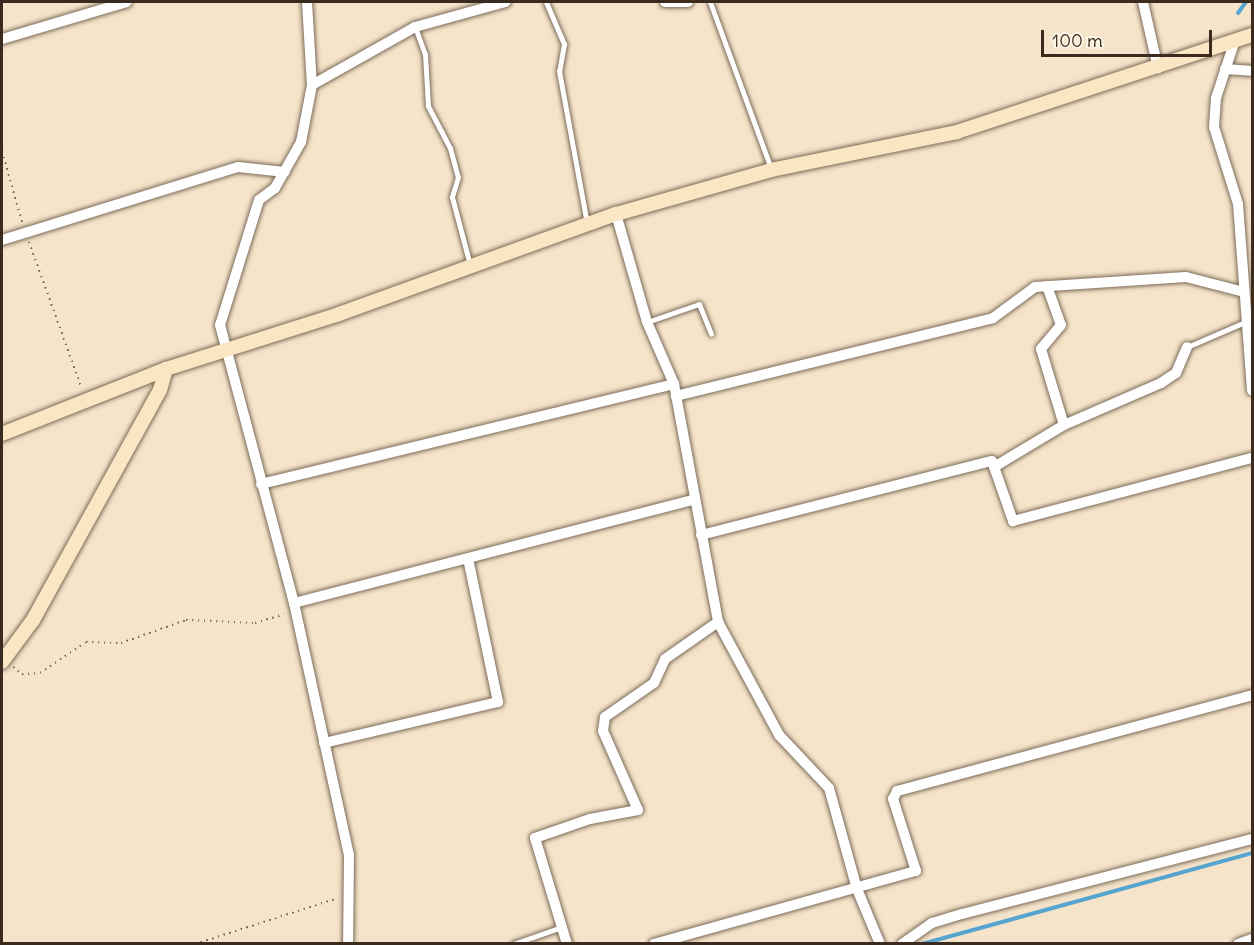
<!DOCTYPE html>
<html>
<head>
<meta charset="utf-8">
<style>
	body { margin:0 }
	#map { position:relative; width:1254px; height:945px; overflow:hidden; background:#f5e4c9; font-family:Delius,sans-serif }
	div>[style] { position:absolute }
	.stream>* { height:4px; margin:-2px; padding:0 2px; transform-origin:2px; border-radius:2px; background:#56a4d0 }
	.path>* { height:2px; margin-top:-1px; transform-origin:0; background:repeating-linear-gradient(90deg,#7c6b5a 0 1.5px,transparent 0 6px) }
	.roads { filter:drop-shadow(0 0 2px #7c6b5a) drop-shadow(0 0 2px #7c6b5a) }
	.lane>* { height:5px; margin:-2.5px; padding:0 2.5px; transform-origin:2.5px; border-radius:2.5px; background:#fff }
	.street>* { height:10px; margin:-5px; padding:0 5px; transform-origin:5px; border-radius:5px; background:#fff }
	.secondary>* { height:14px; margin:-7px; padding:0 7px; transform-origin:7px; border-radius:7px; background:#fbe6c4 }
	span { translate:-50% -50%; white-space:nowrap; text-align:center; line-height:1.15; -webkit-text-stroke:6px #fcf5e5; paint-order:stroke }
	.frame { position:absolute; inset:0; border:3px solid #3b2a1e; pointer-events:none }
	.scale { position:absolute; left:1041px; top:30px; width:171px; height:27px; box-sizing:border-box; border:3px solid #3b2a1e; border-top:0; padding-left:8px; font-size:18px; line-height:21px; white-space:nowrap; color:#3b2a1e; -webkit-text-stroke:4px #fcf5e5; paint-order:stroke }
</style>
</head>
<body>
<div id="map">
	<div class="stream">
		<i style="left:1238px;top:13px;width:14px;rotate:-54deg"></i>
		<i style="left:922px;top:944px;width:342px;rotate:-15.4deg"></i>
	</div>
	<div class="path">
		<i style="left:2px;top:151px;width:74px;rotate:74.3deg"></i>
		<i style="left:29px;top:242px;width:156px;rotate:70.2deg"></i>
		<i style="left:13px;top:667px;width:11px;rotate:38deg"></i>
		<i style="left:22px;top:674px;width:18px;rotate:-3deg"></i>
		<i style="left:40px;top:673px;width:55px;rotate:-34deg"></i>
		<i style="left:86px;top:642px;width:35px;rotate:2deg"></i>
		<i style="left:121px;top:643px;width:69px;rotate:-19.5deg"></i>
		<i style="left:186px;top:620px;width:69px;rotate:2.5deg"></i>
		<i style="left:255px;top:623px;width:30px;rotate:-17deg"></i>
		<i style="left:195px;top:944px;width:150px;rotate:-17.8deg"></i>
	</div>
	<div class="roads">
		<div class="lane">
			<i style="left:546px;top:2px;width:46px;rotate:66.8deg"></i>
			<i style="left:564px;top:44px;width:27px;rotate:100deg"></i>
			<i style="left:559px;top:71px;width:155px;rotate:79.6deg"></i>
			<i style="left:710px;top:2px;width:178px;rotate:69.9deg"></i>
			<i style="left:415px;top:27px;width:29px;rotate:70deg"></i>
			<i style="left:425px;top:54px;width:52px;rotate:86.7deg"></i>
			<i style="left:428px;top:106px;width:47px;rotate:62.4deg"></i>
			<i style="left:450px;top:148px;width:30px;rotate:75deg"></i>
			<i style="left:458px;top:177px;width:21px;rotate:107deg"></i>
			<i style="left:452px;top:197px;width:70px;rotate:75.2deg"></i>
			<i style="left:647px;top:322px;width:55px;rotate:-19.1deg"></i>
			<i style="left:699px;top:304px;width:32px;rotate:68deg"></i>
			<i style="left:1187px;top:347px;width:65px;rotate:-23.4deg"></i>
			<i style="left:513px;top:944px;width:52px;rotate:-19.1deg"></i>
		</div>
		<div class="street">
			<i style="left:307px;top:2px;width:83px;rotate:86.6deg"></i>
			<i style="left:312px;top:85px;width:58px;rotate:100.9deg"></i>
			<i style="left:301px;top:142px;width:53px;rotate:119.5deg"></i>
			<i style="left:275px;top:188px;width:20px;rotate:143deg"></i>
			<i style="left:259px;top:200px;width:131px;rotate:107.3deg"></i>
			<i style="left:220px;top:325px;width:288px;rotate:75.1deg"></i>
			<i style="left:294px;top:603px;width:258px;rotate:77.7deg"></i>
			<i style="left:349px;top:855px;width:89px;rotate:90.6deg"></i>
			<i style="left:665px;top:2px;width:23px"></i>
			<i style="left:1143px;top:2px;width:68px;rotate:77.2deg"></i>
			<i style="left:2px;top:39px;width:130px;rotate:-16.5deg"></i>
			<i style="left:1235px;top:40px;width:61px;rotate:108.1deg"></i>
			<i style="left:1216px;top:98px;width:29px;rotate:94deg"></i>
			<i style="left:1214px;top:127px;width:81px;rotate:72.7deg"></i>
			<i style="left:1238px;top:204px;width:187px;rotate:85.7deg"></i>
			<i style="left:1225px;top:69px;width:27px;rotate:4deg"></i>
			<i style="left:312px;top:85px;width:118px;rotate:-29.4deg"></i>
			<i style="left:415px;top:27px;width:94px;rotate:-15.4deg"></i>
			<i style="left:616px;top:214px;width:112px;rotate:74deg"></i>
			<i style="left:647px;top:322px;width:68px;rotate:66.5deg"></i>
			<i style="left:2px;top:240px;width:247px;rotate:-17.2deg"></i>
			<i style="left:238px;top:167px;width:47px;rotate:6.1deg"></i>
			<i style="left:1047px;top:286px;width:41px;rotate:70.3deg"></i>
			<i style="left:1061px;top:325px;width:31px;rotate:130deg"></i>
			<i style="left:1041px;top:349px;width:79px;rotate:73.2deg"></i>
			<i style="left:676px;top:396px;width:326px;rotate:-13.8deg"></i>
			<i style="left:993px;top:318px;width:52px;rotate:-36.4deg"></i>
			<i style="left:1035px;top:287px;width:151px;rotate:-3.8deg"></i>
			<i style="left:1186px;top:277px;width:60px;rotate:14.5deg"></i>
			<i style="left:994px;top:467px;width:82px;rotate:-31deg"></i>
			<i style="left:1064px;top:425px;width:106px;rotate:-23.4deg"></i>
			<i style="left:1161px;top:383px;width:18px;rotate:-34deg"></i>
			<i style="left:1176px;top:373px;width:28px;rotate:-67deg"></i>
			<i style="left:261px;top:484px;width:425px;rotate:-13.6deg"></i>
			<i style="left:674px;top:384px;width:242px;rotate:79.5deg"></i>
			<i style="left:718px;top:622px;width:128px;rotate:61.6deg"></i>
			<i style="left:779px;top:735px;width:73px;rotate:46.7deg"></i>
			<i style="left:829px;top:788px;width:105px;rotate:74.5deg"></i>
			<i style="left:857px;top:889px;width:60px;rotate:67.3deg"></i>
			<i style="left:701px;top:535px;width:300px;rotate:-14.3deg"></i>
			<i style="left:992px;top:461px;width:64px;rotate:70.7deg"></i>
			<i style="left:1013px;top:521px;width:247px;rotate:-14.8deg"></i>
			<i style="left:294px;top:603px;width:414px;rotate:-14.5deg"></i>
			<i style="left:324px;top:743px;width:179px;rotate:-13.3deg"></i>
			<i style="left:498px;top:702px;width:146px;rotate:-101.8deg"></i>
			<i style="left:567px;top:944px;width:111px;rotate:-106.8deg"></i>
			<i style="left:535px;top:838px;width:58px;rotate:-19.1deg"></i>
			<i style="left:590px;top:819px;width:49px;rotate:-10.6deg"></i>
			<i style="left:638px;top:810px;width:86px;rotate:-113.9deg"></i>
			<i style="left:603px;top:731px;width:14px;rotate:-82deg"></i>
			<i style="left:605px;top:717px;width:60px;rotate:-34.8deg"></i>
			<i style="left:654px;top:683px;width:26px;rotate:-65deg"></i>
			<i style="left:665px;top:659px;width:65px;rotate:-34.9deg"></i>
			<i style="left:654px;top:944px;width:272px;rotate:-15.6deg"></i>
			<i style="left:916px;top:871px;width:76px;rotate:-107.7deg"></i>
			<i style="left:893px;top:799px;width:9px;rotate:-63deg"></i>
			<i style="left:897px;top:791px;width:368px;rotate:-15.1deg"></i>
			<i style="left:902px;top:944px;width:37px;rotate:-35deg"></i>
			<i style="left:932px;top:923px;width:31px;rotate:-17deg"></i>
			<i style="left:962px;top:914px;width:300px;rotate:-14.5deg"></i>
			<i style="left:1238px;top:944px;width:15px;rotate:-20deg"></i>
		</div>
		<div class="secondary">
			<i style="left:2px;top:434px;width:176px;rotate:-21.6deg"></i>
			<i style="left:166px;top:369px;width:182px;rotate:-17.6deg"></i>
			<i style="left:339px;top:314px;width:294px;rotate:-19.9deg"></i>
			<i style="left:616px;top:214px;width:161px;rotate:-15.8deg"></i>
			<i style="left:771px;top:170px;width:190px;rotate:-11.5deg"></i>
			<i style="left:957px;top:132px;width:311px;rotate:-18.2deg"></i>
			<i style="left:2px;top:662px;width:52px;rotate:-53.6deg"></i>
			<i style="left:33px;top:620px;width:263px;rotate:-61.1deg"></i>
			<i style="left:160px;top:390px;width:22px;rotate:-74deg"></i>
		</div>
	</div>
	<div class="frame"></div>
	<div class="scale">100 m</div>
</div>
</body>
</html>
